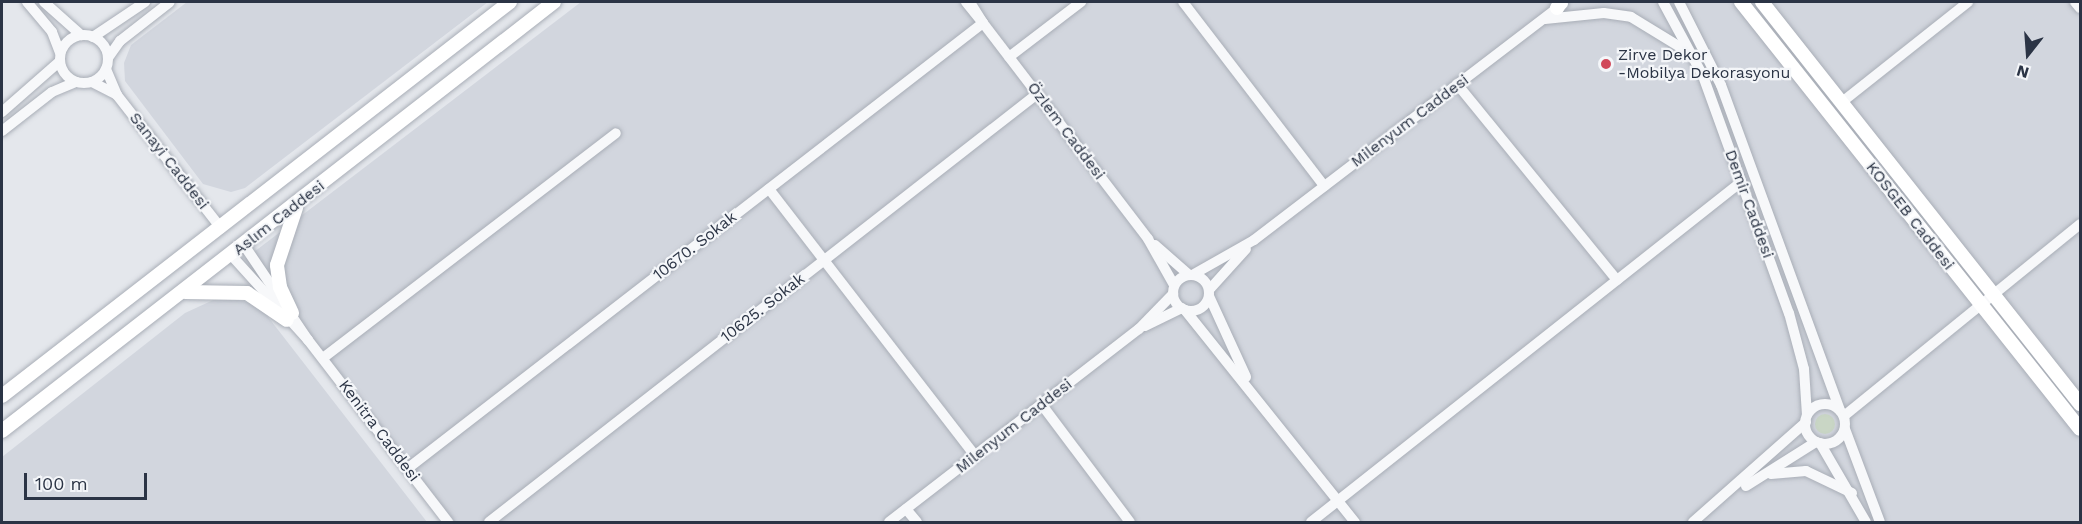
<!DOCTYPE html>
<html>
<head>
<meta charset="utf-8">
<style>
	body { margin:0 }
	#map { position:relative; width:2082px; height:524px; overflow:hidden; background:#e4e7ec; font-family:"Work Sans",sans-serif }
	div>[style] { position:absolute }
	.built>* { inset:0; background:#d2d6de }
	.green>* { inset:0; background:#c9d6c5 }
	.round { border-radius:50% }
	.roads { filter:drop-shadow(0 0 2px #a9aeb7) drop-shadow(0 0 2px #a9aeb7) }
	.minor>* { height:10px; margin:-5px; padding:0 5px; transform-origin:5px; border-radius:5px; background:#f7f8fa }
	.minor>.ring { margin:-5px; padding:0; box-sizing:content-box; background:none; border:10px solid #f7f8fa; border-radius:50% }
	.major>* { height:14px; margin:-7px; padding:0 7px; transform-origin:7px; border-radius:7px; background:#fff }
	.dots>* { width:16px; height:16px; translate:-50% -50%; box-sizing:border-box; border:3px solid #f4f6f9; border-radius:50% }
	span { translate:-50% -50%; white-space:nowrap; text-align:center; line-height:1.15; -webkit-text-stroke:4.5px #f4f6f9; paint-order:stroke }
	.poi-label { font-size:16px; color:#2b3445 }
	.left { translate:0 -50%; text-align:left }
	.street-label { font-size:16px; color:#2b3445 }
	.frame { position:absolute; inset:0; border:3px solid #2b3445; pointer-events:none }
	.north { position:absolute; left:1998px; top:24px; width:60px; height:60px; -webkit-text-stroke:4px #f4f6f9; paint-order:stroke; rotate:197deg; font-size:16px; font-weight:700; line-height:24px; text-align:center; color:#2b3445 }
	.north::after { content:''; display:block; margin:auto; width:21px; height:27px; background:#2b3445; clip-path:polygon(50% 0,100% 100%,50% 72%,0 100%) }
	.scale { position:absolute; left:24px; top:473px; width:123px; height:27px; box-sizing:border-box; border:3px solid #2b3445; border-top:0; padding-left:8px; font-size:18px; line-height:21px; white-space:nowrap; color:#2b3445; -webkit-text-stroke:4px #f4f6f9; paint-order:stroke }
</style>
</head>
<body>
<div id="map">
	<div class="built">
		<i style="clip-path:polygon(187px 2px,488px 2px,245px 188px,231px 192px,203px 184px,125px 81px,124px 63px,131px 45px)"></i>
		<i style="clip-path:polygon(581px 2px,2080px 2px,2080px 522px,449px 522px,245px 259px)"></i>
		<i style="clip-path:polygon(222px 296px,251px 303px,265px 313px,427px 522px,2px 522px,2px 457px,185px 313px)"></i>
	</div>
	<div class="green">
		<i class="round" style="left:1815px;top:414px;width:20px;height:20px"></i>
	</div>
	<div class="roads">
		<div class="minor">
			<i style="left:27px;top:2px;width:39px;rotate:50deg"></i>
			<i style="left:52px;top:32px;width:22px;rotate:69deg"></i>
			<i style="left:44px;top:2px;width:50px;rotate:41.7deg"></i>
			<i style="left:966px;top:2px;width:27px;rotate:51deg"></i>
			<i style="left:983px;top:23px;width:25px;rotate:-122deg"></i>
			<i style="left:1183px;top:2px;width:232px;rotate:52.5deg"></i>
			<i style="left:1663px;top:2px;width:84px;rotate:61.6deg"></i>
			<i style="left:1703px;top:76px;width:252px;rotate:70.1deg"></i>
			<i style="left:1789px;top:313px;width:58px;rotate:75deg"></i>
			<i style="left:1804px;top:369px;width:46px;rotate:86.3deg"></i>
			<i style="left:1679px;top:2px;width:93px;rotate:63.2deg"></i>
			<i style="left:1721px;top:85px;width:347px;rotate:69.9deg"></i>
			<i style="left:2075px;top:2px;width:8px;rotate:50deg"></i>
			<i style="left:1545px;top:19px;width:59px;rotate:-5.8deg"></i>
			<i style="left:1604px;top:13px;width:27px;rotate:8deg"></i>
			<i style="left:1631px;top:17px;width:69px;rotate:31.4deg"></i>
			<i class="ring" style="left:60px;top:35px;width:38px;height:38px"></i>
			<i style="left:93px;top:37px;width:63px;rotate:-33.9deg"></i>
			<i style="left:1009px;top:57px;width:91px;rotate:-37.4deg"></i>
			<i style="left:108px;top:58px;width:21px;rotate:-55deg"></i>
			<i style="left:120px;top:41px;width:63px;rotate:-38deg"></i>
			<i style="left:92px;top:82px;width:28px;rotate:27deg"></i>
			<i style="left:117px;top:95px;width:28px;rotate:-113deg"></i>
			<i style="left:1457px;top:84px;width:253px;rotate:50.8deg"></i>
			<i style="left:117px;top:95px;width:169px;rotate:52deg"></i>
			<i style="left:1842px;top:102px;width:161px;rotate:-38.4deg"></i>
			<i style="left:2px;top:112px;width:77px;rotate:-41.3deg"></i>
			<i style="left:2px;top:131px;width:63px;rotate:-38deg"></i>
			<i style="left:52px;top:92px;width:26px;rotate:-23deg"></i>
			<i style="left:769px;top:189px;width:337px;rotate:52.3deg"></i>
			<i style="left:1155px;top:245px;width:44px;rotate:41.3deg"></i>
			<i style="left:231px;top:255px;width:115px;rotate:47.8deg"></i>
			<i style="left:308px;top:340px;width:115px;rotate:-124deg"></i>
			<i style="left:1194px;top:274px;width:69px;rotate:-29.5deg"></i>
			<i style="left:1254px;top:240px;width:389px;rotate:-37.4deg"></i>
			<i class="ring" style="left:1173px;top:275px;width:26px;height:26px"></i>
			<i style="left:1209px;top:290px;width:55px;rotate:-47.9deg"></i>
			<i style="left:1209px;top:296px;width:89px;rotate:65.4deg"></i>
			<i style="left:1185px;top:310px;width:272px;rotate:51.3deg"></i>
			<i style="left:1145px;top:326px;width:41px;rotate:-25.9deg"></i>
			<i style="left:308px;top:340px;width:230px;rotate:52.4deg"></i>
			<i style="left:323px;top:358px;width:369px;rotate:-37.5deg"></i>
			<i class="ring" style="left:1805px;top:404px;width:30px;height:30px"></i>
			<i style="left:1042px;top:405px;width:146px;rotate:53.1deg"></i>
			<i style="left:1844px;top:416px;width:304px;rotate:-39.1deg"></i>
			<i style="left:1845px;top:429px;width:99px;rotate:69.4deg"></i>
			<i style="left:1820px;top:443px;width:91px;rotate:59.8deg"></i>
			<i style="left:407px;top:469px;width:728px;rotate:-37.75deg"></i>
			<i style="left:983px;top:23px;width:272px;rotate:52.6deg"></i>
			<i style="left:1148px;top:239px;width:53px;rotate:60.5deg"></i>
			<i style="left:1771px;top:474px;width:35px;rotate:-5deg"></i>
			<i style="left:1806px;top:471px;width:51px;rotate:25.6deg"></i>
			<i style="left:1746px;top:486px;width:83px;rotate:-32.2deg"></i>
			<i style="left:906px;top:509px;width:17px;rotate:50deg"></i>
			<i style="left:489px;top:522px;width:695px;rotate:-37.99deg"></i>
			<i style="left:889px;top:522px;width:316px;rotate:-37.7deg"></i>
			<i style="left:1139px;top:329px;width:49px;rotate:-45.8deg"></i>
			<i style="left:1311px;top:522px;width:548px;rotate:-38.33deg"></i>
			<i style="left:1693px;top:522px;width:151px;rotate:-41.5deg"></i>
		</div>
		<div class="major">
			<i style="left:1741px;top:2px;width:545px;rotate:51.55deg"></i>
			<i style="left:1762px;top:2px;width:513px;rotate:51.65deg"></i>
			<i style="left:1557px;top:8px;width:7px;rotate:-56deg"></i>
			<i style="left:185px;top:292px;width:62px;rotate:0.9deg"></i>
			<i style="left:247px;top:293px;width:48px;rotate:34deg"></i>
			<i style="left:292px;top:313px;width:29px;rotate:-115deg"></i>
			<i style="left:280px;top:287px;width:22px;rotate:-98deg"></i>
			<i style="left:277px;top:265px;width:60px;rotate:-71.6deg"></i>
			<i style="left:2px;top:396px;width:643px;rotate:-37.8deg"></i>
			<i style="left:2px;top:431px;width:699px;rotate:-37.85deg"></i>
		</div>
	</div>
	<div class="dots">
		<i style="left:1606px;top:64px;background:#d1495b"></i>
	</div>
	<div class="poi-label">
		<span class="left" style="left:1618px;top:64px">Zirve Dekor<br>-Mobilya Dekorasyonu</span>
	</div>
	<div class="street-label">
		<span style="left:1410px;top:121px;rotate:-37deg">Milenyum Caddesi</span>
		<span style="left:1066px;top:131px;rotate:53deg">Özlem Caddesi</span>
		<span style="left:169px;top:161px;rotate:52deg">Sanayi Caddesi</span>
		<span style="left:1749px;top:204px;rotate:70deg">Demir Caddesi</span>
		<span style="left:1910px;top:216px;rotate:52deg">KOSGEB Caddesi</span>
		<span style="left:279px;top:218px;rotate:-38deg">Aslım Caddesi</span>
		<span style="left:695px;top:246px;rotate:-38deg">10670. Sokak</span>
		<span style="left:763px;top:308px;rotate:-38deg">10625. Sokak</span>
		<span style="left:1014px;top:426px;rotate:-38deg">Milenyum Caddesi</span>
		<span style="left:379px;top:431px;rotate:53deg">Kenitra Caddesi</span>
	</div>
	<div class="frame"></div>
	<div class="north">N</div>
	<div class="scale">100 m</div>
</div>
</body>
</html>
